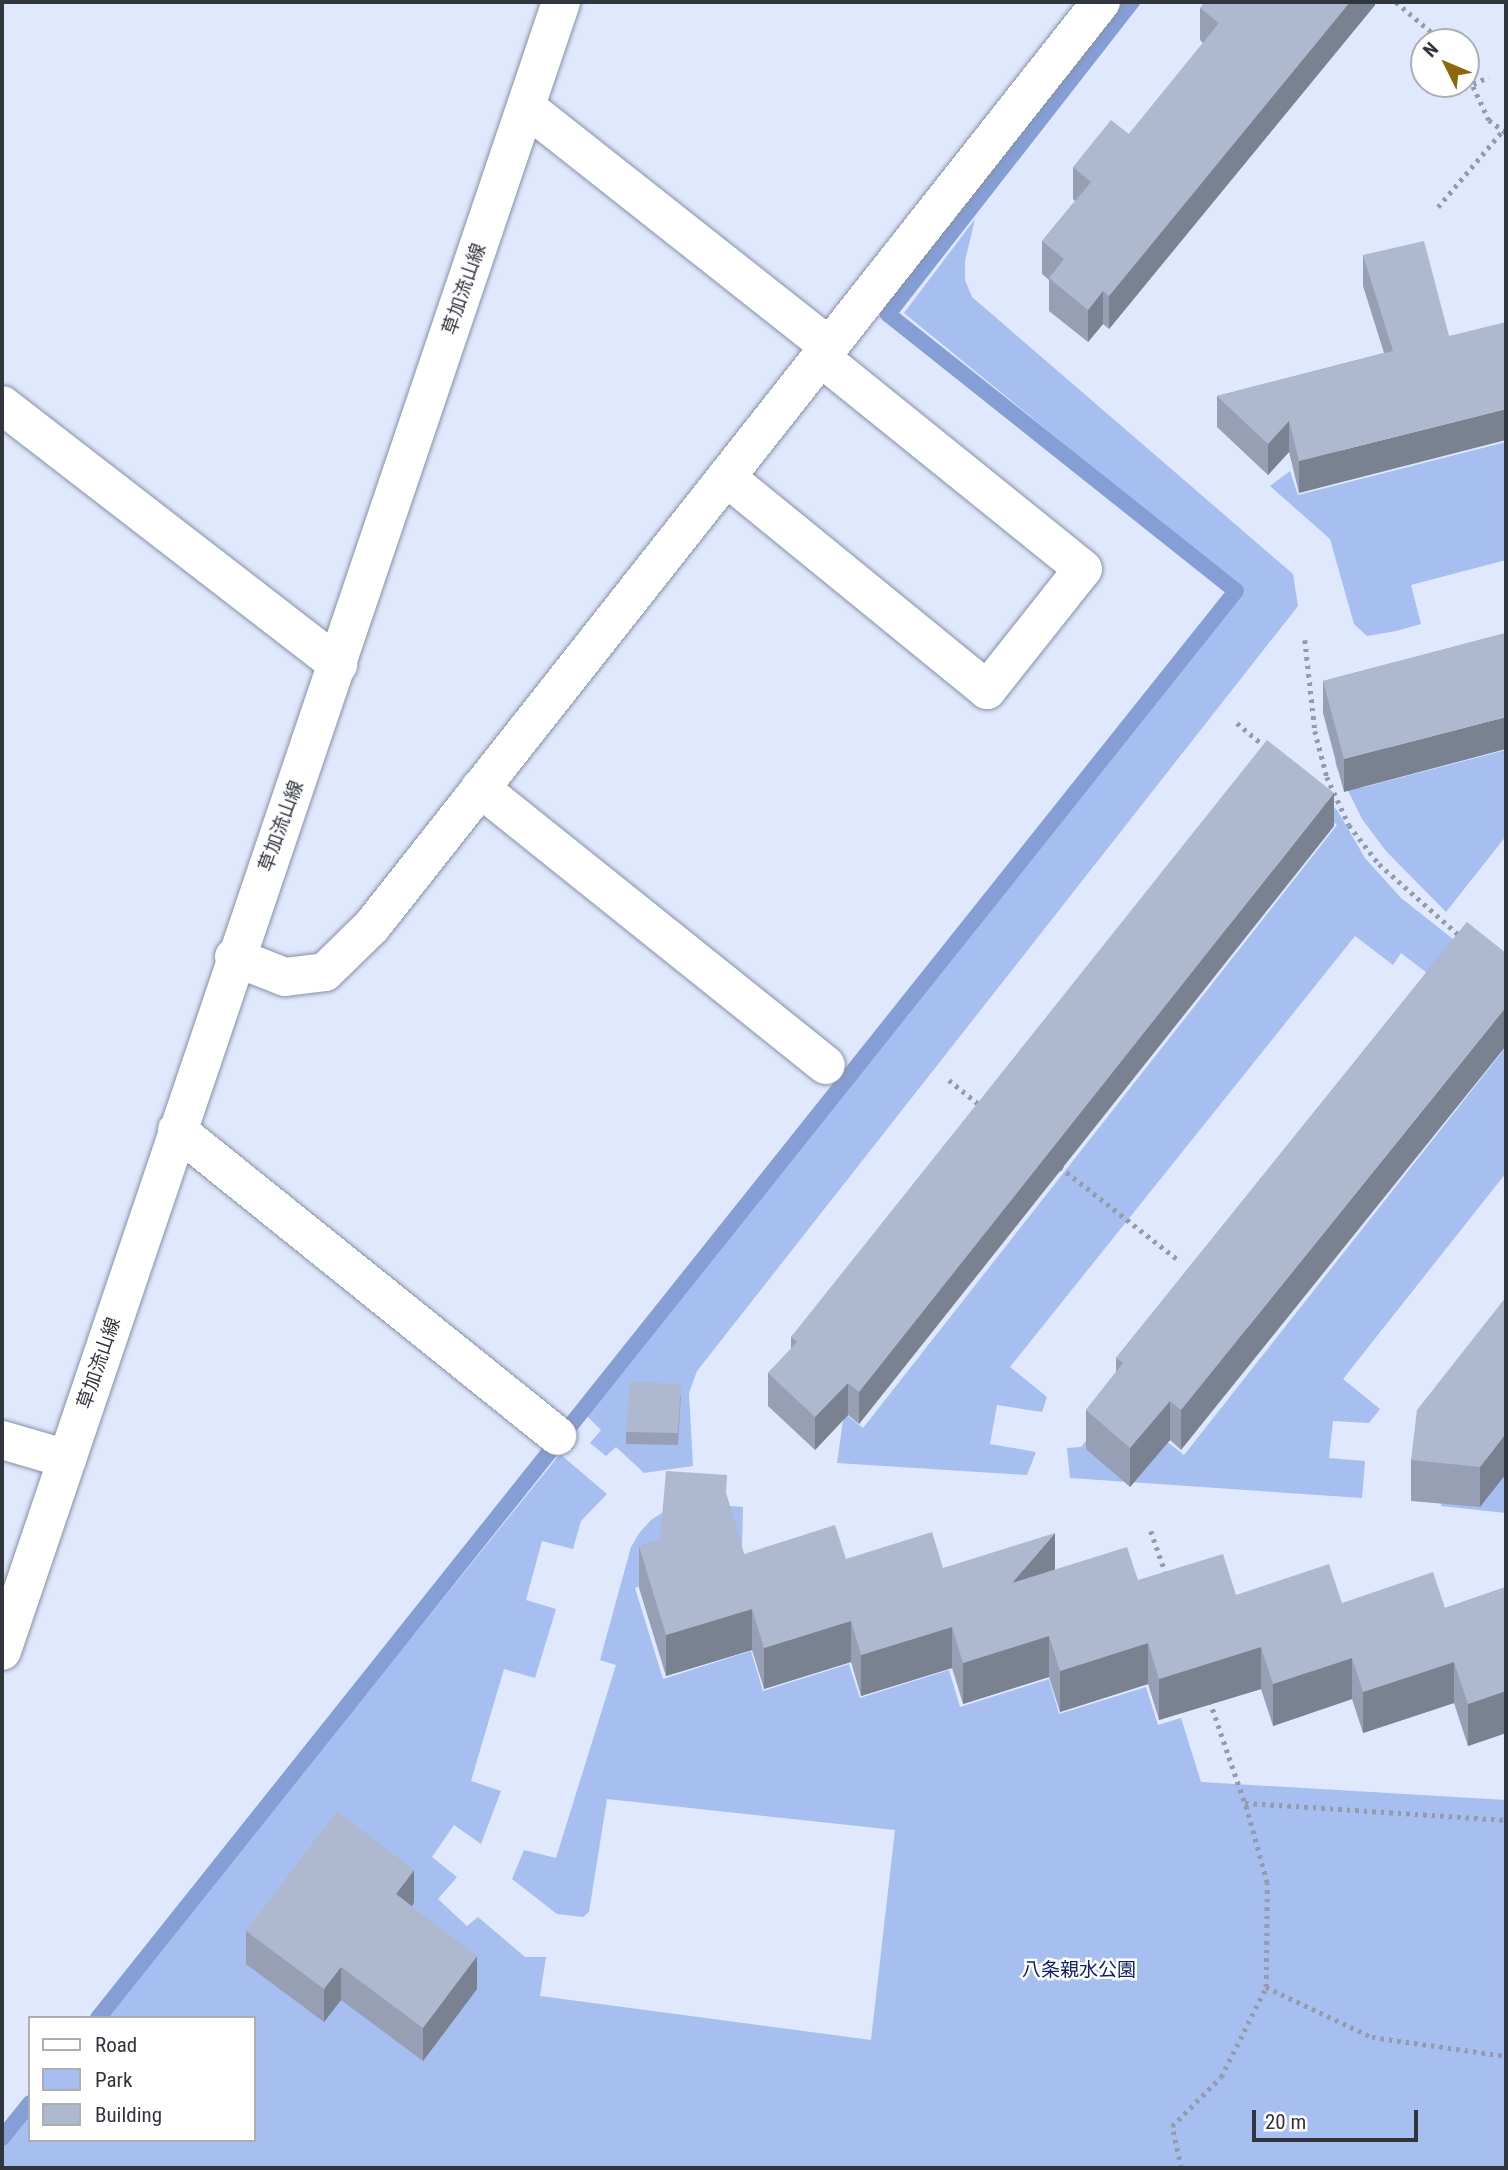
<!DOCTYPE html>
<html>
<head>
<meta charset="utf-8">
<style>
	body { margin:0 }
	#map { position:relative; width:1508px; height:2170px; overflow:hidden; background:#dfe8fc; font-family:"Roboto Condensed","Noto Sans JP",sans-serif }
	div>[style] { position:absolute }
	.green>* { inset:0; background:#a7bef1 }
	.stream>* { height:16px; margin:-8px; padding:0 8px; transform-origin:8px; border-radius:8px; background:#859ed5 }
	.path>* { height:4.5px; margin-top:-2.25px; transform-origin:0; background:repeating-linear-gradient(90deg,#949baa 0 3.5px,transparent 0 8.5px) }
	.roads { filter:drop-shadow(0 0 2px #8691a7) drop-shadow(0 0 2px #8691a7) }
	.minor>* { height:38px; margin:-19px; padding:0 19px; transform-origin:19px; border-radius:19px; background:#fff }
	.major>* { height:38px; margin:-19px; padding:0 19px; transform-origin:19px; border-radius:19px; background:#fff }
	.wall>* { inset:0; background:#969fb3 }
	.shaded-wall>* { inset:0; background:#7a8292 }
	.building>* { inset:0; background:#aeb9d0 }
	span { translate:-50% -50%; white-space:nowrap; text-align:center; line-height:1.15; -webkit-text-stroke:5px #fff; paint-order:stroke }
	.street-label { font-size:19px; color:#31353e }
	.park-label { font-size:19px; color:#0f2363 }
	.frame { position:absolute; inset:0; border:4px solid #31353e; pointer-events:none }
	.legend { position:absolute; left:28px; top:2016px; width:228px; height:126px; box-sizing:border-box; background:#fff; border:2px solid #adaeb2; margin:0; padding:9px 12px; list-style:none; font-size:21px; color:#31353e }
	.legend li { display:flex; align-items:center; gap:14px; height:35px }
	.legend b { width:35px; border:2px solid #adaeb2 }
	.north { position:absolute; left:1410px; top:28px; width:70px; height:70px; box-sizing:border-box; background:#fff; border:2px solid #adaeb2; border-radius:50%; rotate:313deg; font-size:19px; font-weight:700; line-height:28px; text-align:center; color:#31353e }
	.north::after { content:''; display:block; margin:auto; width:24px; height:32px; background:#8c6a0c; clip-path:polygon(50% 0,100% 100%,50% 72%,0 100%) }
	.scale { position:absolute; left:1252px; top:2110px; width:166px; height:32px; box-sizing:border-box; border:4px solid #31353e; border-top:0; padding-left:9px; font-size:21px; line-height:24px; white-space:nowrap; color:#31353e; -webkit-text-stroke:5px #fff; paint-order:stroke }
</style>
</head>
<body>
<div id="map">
	<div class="green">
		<i style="clip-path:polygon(975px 219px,965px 261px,965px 280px,972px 297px,1293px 574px,1298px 606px,697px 1371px,689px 1393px,693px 1466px,644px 1473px,616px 1447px,606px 1456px,590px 1443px,601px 1430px,587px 1416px,1245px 592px,904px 313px)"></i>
		<i style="clip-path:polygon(1506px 442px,1506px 560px,1411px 585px,1421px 624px,1396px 631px,1367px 636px,1354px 624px,1330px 539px,1270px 486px,1290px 471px,1298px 495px)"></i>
		<i style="clip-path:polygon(1350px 747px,1361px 788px,1506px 750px,1506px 836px,1446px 912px,1386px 851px,1362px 819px,1336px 766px,1334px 751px)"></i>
		<i style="clip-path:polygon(1264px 752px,1337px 810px,1365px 858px,1401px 898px,1506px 981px,1506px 1034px,1401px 953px,1393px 965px,1355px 936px,1010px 1367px,1047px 1397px,1042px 1412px,997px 1405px,990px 1444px,1036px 1452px,1027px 1475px,837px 1463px,844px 1413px,863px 1428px,1337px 825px,1256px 761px)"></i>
		<i style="clip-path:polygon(1506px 1047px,1506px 1173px,1343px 1379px,1380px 1409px,1369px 1423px,1333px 1421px,1329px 1458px,1365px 1461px,1362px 1498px,1070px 1478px,1067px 1448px,1081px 1447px,1117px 1402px,1184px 1455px)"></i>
		<i style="clip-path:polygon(560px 1454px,607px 1494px,581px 1521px,573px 1549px,542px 1541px,526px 1600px,556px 1609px,535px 1678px,504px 1669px,471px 1781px,501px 1791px,481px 1844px,454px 1825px,432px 1857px,457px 1877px,438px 1899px,467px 1926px,478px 1917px,525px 1957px,546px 1957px,540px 1996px,871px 2040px,895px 1830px,607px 1799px,589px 1912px,583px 1917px,557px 1914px,512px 1879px,524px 1850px,556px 1858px,616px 1665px,600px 1660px,631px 1547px,640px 1532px,651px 1520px,679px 1502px,743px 1507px,742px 1549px,635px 1588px,663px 1679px,751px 1651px,763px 1691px,849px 1664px,860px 1698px,949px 1670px,960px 1707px,1049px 1679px,1059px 1714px,1146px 1687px,1158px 1725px,1181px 1718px,1201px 1782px,1506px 1800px,1506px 2168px,2px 2168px,2px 2148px,30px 2113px,30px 2140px,254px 2140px,254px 2018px,104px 2018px)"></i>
		<i style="clip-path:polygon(1448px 1463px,1494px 1468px,1506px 1478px,1506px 1513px,1441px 1506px)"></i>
	</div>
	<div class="stream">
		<i style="left:98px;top:2018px;width:1825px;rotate:-51.43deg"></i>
		<i style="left:1236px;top:591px;width:445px;rotate:-141.5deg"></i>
		<i style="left:888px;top:314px;width:396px;rotate:-52deg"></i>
		<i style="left:2px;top:2138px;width:45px;rotate:-51.3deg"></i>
	</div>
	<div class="path">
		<i style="left:1396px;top:2px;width:62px;rotate:40.4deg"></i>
		<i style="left:1466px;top:71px;width:54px;rotate:64.9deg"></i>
		<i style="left:1489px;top:120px;width:21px;rotate:37deg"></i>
		<i style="left:1473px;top:84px;width:17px;rotate:-24deg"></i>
		<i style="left:1438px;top:207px;width:101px;rotate:-49.8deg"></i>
		<i style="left:1305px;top:640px;width:92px;rotate:83.7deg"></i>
		<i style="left:1315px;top:731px;width:48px;rotate:75.4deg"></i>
		<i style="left:1327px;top:777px;width:53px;rotate:65.4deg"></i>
		<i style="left:1349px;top:825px;width:49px;rotate:52.4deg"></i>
		<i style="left:1379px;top:864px;width:108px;rotate:41.6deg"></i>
		<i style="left:1237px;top:723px;width:38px;rotate:40deg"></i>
		<i style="left:949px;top:1080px;width:41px;rotate:39.1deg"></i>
		<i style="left:1060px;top:1167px;width:149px;rotate:38.2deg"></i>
		<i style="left:1151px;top:1531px;width:49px;rotate:70.8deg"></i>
		<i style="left:1210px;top:1701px;width:108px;rotate:71.1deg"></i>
		<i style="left:1266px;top:1987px;width:117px;rotate:25.3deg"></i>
		<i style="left:1372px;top:2037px;width:135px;rotate:8.1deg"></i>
		<i style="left:1181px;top:2168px;width:43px;rotate:-102.1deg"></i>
		<i style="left:1172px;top:2126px;width:69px;rotate:-45deg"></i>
		<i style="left:1221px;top:2077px;width:101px;rotate:-63.4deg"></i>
		<i style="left:1266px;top:1987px;width:104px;rotate:-89.4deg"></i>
		<i style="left:1267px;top:1883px;width:83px;rotate:-105.4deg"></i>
		<i style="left:1245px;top:1803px;width:262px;rotate:3.7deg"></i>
	</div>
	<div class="roads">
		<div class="minor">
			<i style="left:526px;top:107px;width:386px;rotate:38.3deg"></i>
			<i style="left:2px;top:405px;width:425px;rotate:37.7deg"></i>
			<i style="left:726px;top:477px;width:337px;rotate:39.2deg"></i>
			<i style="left:987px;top:690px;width:154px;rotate:-51.6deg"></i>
			<i style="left:1083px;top:569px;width:338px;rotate:-141.1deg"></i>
			<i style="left:480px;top:788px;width:443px;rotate:38.7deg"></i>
			<i style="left:234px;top:957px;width:55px;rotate:21.4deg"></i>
			<i style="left:285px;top:977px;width:40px;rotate:-7.1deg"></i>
			<i style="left:325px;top:972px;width:66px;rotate:-44.4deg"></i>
			<i style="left:372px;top:926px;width:1177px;rotate:-51.73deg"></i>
			<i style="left:177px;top:1130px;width:488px;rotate:38.8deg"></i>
			<i style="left:2px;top:1440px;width:68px;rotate:16.3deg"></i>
		</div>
		<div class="major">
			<i style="left:2px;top:1651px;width:1741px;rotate:-71.27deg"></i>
		</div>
	</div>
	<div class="wall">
		<i style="clip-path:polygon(1375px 2px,1375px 5px,1109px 329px,1103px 324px,1088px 342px,1049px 311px,1049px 280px,1042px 274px,1042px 241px,1075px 201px,1073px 199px,1073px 167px,1129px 134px,1203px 43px,1200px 40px,1200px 8px)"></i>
		<i style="clip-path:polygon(1363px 255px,1449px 336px,1299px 493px,1289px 452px,1268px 475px,1217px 427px,1217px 396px,1384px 353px,1363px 286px)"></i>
		<i style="clip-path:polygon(1506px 633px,1344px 792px,1323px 713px,1323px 681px)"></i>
		<i style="clip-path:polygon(1334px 826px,859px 1424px,848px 1415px,815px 1450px,768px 1406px,768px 1373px,791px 1349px,791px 1337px)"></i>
		<i style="clip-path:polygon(1467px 922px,1181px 1450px,1170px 1440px,1130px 1487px,1086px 1449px,1086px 1410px,1116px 1372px,1116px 1358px)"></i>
		<i style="clip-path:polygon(1506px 1297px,1480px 1507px,1411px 1501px,1411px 1460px)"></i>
		<i style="clip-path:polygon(681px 1396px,678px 1445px,626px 1444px,626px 1432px)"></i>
		<i style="clip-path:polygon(727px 1497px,744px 1554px,846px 1559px,943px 1568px,1055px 1570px,1138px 1580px,1236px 1595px,1342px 1603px,1445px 1608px,1506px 1587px,1506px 1733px,1468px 1746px,1454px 1703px,1363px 1733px,1352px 1699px,1273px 1726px,1261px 1689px,1159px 1720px,1148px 1684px,1060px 1712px,1049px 1677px,963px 1704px,952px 1668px,861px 1696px,851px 1662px,764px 1689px,752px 1650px,666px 1676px,639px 1588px,639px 1546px,660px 1540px)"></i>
		<i style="clip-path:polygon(414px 1903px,412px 1906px,477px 1989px,423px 2061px,341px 2000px,324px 2022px,246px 1964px,246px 1931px)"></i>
	</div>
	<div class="shaded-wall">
		<i style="clip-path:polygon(1350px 2px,1375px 2px,1375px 5px,1109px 329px,1109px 296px)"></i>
		<i style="clip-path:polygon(1103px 291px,1103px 324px,1088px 342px,1088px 310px)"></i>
		<i style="clip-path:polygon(1506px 409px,1506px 440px,1299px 493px,1299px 461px)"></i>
		<i style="clip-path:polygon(1289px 421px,1289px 452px,1268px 475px,1268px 444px)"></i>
		<i style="clip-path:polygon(1506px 717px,1506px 749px,1344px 792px,1344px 759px)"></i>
		<i style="clip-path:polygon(1334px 793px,1334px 826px,859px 1424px,859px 1392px)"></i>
		<i style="clip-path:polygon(1506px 1007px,1506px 1046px,1181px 1450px,1181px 1410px)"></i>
		<i style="clip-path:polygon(848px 1383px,848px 1415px,815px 1450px,815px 1417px)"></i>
		<i style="clip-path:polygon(1170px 1401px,1170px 1440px,1130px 1487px,1130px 1448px)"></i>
		<i style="clip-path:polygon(1506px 1433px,1506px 1474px,1480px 1507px,1480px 1467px)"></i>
		<i style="clip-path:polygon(1055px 1533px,1055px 1575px,1012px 1583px)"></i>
		<i style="clip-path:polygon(752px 1609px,752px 1650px,666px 1676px,666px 1635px)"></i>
		<i style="clip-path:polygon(851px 1621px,851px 1662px,764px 1689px,764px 1648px)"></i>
		<i style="clip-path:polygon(952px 1627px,952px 1668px,861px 1696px,861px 1655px)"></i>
		<i style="clip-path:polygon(1049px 1636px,1049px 1677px,963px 1704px,963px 1663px)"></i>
		<i style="clip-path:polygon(1148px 1643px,1148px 1684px,1060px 1712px,1060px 1671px)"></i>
		<i style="clip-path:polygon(1261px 1647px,1261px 1689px,1159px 1720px,1159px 1679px)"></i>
		<i style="clip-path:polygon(1352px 1658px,1352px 1699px,1273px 1726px,1273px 1684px)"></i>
		<i style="clip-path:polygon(1454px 1662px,1454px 1703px,1363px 1733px,1363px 1692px)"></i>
		<i style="clip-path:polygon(1506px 1691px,1506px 1733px,1468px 1746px,1468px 1704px)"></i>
		<i style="clip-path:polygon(414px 1870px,414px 1903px,396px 1928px,396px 1894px)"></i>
		<i style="clip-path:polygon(477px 1956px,477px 1989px,423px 2061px,423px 2028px)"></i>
		<i style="clip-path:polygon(341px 1967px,341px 2000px,324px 2022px,324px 1989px)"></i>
	</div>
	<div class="building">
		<i style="clip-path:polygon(1204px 2px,1350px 2px,1109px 296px,1103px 291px,1088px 310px,1049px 278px,1064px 259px,1042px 241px,1091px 182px,1073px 167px,1111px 120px,1129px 134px,1219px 23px,1200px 8px)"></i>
		<i style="clip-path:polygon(1424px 241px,1449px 336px,1506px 322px,1506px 409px,1299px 461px,1289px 421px,1268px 444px,1217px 396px,1393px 351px,1363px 255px)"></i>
		<i style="clip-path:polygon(1506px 633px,1506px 717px,1344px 759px,1323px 681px)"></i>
		<i style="clip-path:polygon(1267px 740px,1334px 793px,859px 1392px,848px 1383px,815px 1417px,768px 1373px,797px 1342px,791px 1337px)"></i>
		<i style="clip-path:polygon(1467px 922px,1506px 953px,1506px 1007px,1181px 1410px,1170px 1401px,1130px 1448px,1086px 1410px,1123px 1363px,1116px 1358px)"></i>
		<i style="clip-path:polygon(1506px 1297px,1506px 1433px,1480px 1467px,1411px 1460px,1417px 1410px)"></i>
		<i style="clip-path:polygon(630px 1382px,681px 1384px,678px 1433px,626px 1432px)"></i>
		<i style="clip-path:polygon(666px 1471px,727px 1475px,726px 1493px,744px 1554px,835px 1525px,846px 1559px,932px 1532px,943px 1568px,1055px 1533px,1012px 1583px,1127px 1547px,1138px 1580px,1223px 1554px,1236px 1595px,1329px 1564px,1342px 1603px,1433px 1572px,1445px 1608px,1506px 1587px,1506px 1691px,1468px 1704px,1454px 1662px,1363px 1692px,1352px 1658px,1273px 1684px,1261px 1647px,1159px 1679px,1148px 1643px,1060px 1671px,1049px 1636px,963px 1663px,952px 1627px,861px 1655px,851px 1621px,764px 1648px,752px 1609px,666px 1635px,639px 1546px,660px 1540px)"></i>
		<i style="clip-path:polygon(337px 1811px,414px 1870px,396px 1894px,477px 1956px,423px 2028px,341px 1967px,324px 1989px,246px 1931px)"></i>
	</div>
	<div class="street-label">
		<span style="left:464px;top:289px;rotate:-71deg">草加流山線</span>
		<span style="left:281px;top:826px;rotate:-70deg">草加流山線</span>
		<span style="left:99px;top:1363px;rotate:-71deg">草加流山線</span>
	</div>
	<div class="park-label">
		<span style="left:1079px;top:1970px">八条親水公園</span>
	</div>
	<div class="frame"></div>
	<ul class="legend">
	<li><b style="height:9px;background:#fff"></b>Road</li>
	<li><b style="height:19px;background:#a7bef1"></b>Park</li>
	<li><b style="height:19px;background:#aeb9d0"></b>Building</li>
	</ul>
	<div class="north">N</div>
	<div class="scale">20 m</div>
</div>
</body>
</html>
